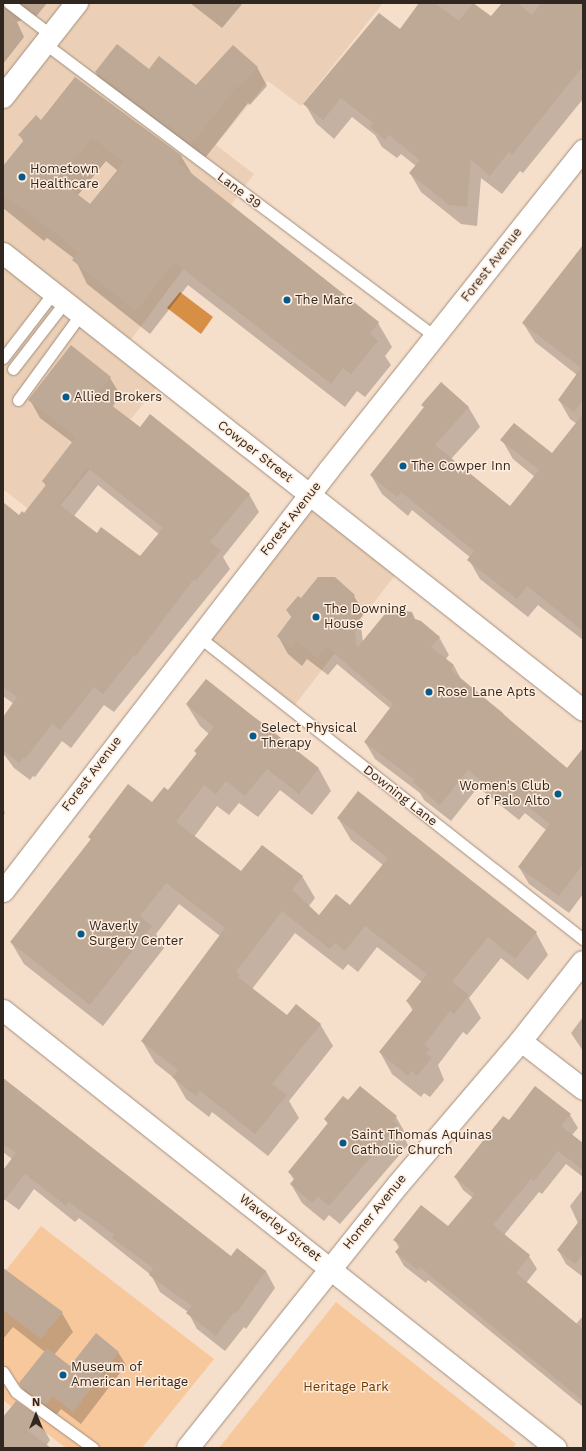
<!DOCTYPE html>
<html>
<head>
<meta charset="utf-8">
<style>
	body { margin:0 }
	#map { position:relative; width:586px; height:1451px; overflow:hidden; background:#f5deca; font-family:"Work Sans",sans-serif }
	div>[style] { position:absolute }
	.built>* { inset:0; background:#ebd0b7 }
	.green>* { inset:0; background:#f8c89d }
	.water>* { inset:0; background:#d78f46 }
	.shadow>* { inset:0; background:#0003 }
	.building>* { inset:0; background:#bea996 }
	.roads { filter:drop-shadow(0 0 1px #a28d7b) drop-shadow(0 0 1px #a28d7b) }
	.service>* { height:11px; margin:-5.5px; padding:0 5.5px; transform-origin:5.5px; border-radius:5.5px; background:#fff }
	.minor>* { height:21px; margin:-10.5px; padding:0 10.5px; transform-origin:10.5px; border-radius:10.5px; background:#fff }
	.tertiary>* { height:22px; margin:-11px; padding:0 11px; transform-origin:11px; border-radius:11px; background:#fff }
	.dots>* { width:11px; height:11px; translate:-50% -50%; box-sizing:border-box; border:2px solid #ffecdc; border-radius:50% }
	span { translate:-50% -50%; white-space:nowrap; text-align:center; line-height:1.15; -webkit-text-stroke:3px #ffecdc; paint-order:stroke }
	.poi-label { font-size:13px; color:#302820 }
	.left { translate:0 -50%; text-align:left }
	.right { translate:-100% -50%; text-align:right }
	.street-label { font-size:13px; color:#302820 }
	.park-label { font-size:13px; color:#6a3a00 }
	.frame { position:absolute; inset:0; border:4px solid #302820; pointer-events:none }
	.north { position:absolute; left:16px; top:1395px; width:40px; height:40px; -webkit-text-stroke:3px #ffecdc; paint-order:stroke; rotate:0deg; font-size:11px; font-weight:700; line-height:16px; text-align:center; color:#302820 }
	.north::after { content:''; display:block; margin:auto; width:14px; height:18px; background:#302820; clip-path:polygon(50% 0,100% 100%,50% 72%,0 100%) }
</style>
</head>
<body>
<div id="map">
	<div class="built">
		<i style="clip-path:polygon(3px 3px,383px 3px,301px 106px,268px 81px,216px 145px,254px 174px,127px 345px,166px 376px,46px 523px,3px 489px)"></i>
		<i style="clip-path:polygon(309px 495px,399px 570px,291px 710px,199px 637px)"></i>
	</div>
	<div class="green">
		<i style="clip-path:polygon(41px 1226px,214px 1359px,142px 1448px,66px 1448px,3px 1400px,3px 1274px)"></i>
		<i style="clip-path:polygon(336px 1302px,516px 1444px,513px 1448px,219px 1448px)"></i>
	</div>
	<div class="water">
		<i style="clip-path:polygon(180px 292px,213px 317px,201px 334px,167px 308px)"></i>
	</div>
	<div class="shadow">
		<i style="clip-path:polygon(3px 3px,47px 3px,31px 23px,24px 19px,17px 22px,24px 37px,3px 64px)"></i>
		<i style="clip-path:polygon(190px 3px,243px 3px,222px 28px)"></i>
		<i style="clip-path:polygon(421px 3px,472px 3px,491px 17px,503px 3px,583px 3px,583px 99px,523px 173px,520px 171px,502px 194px,481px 178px,477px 226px,461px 224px,421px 192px,410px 173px,416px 166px,401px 154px,397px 158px,382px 147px,375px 135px,352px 117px,334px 139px,316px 123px,305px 104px,400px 30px)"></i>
		<i style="clip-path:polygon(257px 67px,267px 86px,250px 105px,248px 103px,202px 162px,106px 91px,96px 73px,149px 70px,196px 87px)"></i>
		<i style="clip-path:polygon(evenodd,41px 121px,181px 156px,193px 176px,378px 323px,392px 347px,385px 356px,391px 365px,365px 397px,357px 391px,345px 407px,188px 285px,150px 334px,87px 284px,75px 259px,47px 238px,44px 241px,3px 208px,3px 168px,24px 142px,20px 136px,41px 121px,106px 161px,118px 171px,91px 205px,78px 195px,106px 161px)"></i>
		<i style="clip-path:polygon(583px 248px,583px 640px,538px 605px,528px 617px,480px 579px,469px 560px,471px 558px,412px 510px,408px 516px,382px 494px,371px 475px,425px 408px,422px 405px,441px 384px,469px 408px,480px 427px,451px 459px,510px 507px,535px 477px,513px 459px,502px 440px,552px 454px,577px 424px,570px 419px,559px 400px,577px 375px,535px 342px,523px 323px)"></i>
		<i style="clip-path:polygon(evenodd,110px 378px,121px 396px,112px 407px,140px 428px,249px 494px,259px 512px,223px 557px,230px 569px,114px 712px,104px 705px,71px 748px,62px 741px,35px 777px,33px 776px,30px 780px,14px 768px,3px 753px,3px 718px,14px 704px,3px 696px,3px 504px,19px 516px,25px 515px,46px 486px,43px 481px,73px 443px,40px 418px,30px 400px,110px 378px,98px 485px,159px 534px,140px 558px,97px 534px,74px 516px,98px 485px)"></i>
		<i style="clip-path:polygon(354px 596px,364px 613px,360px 619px,363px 642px,415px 621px,439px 637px,449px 655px,445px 660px,454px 666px,461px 679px,503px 713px,506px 720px,568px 769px,583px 765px,583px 894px,569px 913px,529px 884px,519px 867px,546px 830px,525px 813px,519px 820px,478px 787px,451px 821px,424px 800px,420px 793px,375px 759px,365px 742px,391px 709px,337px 664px,328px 675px,307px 659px,302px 666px,288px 654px,278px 636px,292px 618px,287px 611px,301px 599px)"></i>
		<i style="clip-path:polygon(206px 680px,319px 769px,331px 791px,312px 815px,280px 790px,258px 817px,239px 803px,229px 815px,217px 806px,194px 837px,242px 873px,302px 876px,315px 898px,309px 906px,319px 916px,350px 907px,383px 865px,351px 840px,338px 818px,536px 933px,548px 955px,528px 980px,501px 958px,469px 998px,481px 1018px,467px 1035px,463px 1032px,438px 1065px,444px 1080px,430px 1097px,424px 1093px,421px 1097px,392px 1074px,380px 1052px,413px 1011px,407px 1001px,422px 982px,377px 947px,358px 972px,348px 964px,343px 970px,295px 933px,252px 989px,287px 1016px,320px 1024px,333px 1046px,289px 1101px,299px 1118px,268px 1156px,212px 1112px,209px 1117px,186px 1099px,174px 1078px,155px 1063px,142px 1041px,220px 936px,179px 904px,156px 934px,164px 948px,103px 1026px,24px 964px,11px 942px,91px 840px,89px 837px,152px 804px,168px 791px,197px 755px,195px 751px,209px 734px,200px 726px,187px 705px)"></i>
		<i style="clip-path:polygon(3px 809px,5px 813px,3px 816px)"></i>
		<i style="clip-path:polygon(583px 1017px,583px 1051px,571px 1033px)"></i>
		<i style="clip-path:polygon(3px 1078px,231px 1257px,266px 1271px,275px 1288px,246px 1329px,244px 1327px,225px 1351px,197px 1329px,188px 1312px,160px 1292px,151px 1275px,79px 1218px,75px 1222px,34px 1189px,19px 1210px,4px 1199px,3px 1172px,12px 1159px,3px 1152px)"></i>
		<i style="clip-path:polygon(348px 1101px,396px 1117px,407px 1136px,405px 1139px,408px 1145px,340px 1224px,329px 1215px,324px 1221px,302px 1203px,291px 1184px,294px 1180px,289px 1172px,328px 1124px,325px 1119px)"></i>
		<i style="clip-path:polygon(570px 1115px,578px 1128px,572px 1135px,583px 1144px,583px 1177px,566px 1164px,542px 1194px,539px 1192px,504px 1235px,529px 1256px,537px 1269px,526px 1283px,576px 1324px,583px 1316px,583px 1407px,428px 1280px,426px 1283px,404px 1266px,396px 1252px,399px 1248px,395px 1240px,448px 1228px,473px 1198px,463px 1190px,455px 1177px,509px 1121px)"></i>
		<i style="clip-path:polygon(583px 1189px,583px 1277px,566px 1264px,558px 1250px,578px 1223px,570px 1206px)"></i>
		<i style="clip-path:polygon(3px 1268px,62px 1313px,73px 1332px,54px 1355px,70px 1368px,118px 1352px,126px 1365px,81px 1424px,61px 1409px,54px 1418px,27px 1397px,20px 1383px,45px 1352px,13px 1327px,3px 1339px)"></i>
		<i style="clip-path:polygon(37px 1417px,50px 1440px,46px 1446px,49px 1448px,3px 1448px,3px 1419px)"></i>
	</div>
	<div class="building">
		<i style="clip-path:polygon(419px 3px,435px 3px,459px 21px,473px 3px,491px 16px,502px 3px,518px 3px,532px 15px,541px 3px,583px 3px,583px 66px,512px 155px,509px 152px,490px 176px,471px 160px,467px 207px,449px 205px,409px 173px,420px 160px,389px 135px,385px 140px,370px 127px,373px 123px,341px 98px,323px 120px,303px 104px,379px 13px,400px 29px)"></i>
		<i style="clip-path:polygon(117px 44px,149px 69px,159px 56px,196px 85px,233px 45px,258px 67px,239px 87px,237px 86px,191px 145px,95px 72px)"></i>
		<i style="clip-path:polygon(evenodd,75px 77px,182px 156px,177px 162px,379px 322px,370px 334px,378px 341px,351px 374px,343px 368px,331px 384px,174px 262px,136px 311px,72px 260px,78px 253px,63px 241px,65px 239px,3px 196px,3px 166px,24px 140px,18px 135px,36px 115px,41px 120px,75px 77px,92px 138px,124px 162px,90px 204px,58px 179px,92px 138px)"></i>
		<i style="clip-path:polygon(583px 245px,583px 401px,574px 412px,558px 400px,581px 368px,522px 323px)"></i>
		<i style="clip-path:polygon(evenodd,71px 345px,111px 377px,97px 394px,140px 427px,150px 414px,250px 494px,210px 542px,221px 550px,196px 581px,194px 579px,135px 657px,134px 655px,103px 694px,94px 687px,60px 730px,52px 724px,25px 759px,23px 758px,19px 763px,3px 750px,3px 717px,17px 697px,3px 687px,3px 502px,19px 515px,22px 511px,24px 513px,46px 485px,42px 481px,76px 437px,28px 400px,71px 345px,87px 467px,163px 528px,140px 556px,101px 527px,97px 533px,59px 504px,87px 467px)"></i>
		<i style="clip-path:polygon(441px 382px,469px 407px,435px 445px,510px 506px,539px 470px,500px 440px,514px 423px,552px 453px,583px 414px,583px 631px,527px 586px,517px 599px,467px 560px,474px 551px,401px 492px,397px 497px,370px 475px,424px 407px,421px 405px)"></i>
		<i style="clip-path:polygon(318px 577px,335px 577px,355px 595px,351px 601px,357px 648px,389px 609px,412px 612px,415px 619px,421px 621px,440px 637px,431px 647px,454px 665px,451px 670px,567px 768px,583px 748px,583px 864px,559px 896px,518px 867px,550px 824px,514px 796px,509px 803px,468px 770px,440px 805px,413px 782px,415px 780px,364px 742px,393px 704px,327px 647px,317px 658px,297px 642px,291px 649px,277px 636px,292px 616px,286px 610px,298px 596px,301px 598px)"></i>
		<i style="clip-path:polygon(206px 679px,319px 768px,299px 794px,267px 769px,245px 796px,226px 781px,216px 794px,204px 785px,176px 822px,241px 871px,262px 845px,303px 876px,292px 890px,319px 915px,336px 894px,350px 905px,388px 858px,337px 818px,358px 791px,537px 932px,515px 959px,488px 937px,452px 982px,469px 995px,454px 1014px,450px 1011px,424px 1045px,430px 1049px,426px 1053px,432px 1058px,417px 1076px,412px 1071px,408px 1076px,379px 1052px,414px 1008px,406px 1001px,427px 974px,365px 926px,345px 951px,335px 943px,330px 949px,282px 911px,236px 972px,240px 975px,238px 977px,287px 1015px,296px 1004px,321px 1024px,272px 1084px,287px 1095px,255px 1134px,200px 1091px,196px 1096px,172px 1077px,178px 1070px,141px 1041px,225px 928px,166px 883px,140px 916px,152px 926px,90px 1005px,10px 942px,91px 839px,88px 837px,128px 784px,152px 802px,164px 787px,168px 790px,197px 753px,194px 751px,214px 727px,186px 704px)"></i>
		<i style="clip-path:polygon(3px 1078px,231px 1256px,237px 1248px,266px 1271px,236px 1314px,234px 1312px,216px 1336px,186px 1313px,192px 1306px,149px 1275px,153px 1268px,112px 1238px,114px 1235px,69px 1202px,66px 1206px,25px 1174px,3px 1202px,3px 1170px,16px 1153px,3px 1144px)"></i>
		<i style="clip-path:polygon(360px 1086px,397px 1116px,393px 1121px,398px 1125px,329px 1206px,318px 1197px,312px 1203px,290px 1184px,295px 1178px,288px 1172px,328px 1123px,324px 1119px,343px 1096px,348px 1100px)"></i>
		<i style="clip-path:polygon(535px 1086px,571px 1114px,561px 1126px,583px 1143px,583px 1170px,558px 1151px,534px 1181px,531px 1179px,493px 1225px,530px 1255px,516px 1273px,583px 1329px,583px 1401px,420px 1267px,418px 1270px,395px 1252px,401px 1245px,393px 1240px,421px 1205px,448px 1226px,475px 1194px,454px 1177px,503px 1116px,509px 1120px)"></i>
		<i style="clip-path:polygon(583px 1216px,583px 1254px,575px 1264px,557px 1250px)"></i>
		<i style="clip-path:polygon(3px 1268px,63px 1312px,41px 1339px,3px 1310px)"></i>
		<i style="clip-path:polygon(96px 1333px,119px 1352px,73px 1412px,53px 1396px,46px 1405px,21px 1387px,19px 1383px,47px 1348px,70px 1366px)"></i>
		<i style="clip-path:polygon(16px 1401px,38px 1416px,27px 1430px,51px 1448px,3px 1448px,3px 1417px)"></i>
	</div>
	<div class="roads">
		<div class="service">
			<i style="left:9px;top:3px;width:53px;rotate:37.3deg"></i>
			<i style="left:44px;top:43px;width:489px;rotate:36.9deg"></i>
			<i style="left:3px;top:358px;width:82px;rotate:-52.4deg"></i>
			<i style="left:13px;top:369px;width:83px;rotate:-52.3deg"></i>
			<i style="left:18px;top:400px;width:105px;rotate:-53.9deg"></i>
			<i style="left:199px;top:637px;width:489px;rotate:38.2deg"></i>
			<i style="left:3px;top:1372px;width:24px;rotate:57deg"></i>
			<i style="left:16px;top:1392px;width:95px;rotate:36deg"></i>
		</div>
		<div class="minor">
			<i style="left:3px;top:253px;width:738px;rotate:38.24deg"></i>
			<i style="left:3px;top:891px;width:533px;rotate:-52.31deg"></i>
			<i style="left:329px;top:469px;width:408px;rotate:-51.5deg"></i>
			<i style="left:3px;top:1010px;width:705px;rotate:38.38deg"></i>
			<i style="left:521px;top:1041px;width:78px;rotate:37.7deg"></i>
		</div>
		<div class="tertiary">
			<i style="left:3px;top:97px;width:120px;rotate:-51.8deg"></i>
			<i style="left:188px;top:1448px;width:337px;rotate:-51.4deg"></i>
			<i style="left:398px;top:1185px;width:189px;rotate:-49.5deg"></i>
			<i style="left:521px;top:1041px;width:100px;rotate:-51.9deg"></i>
		</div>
	</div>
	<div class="dots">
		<i style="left:22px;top:177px;background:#035a8c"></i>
		<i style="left:287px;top:300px;background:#035a8c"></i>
		<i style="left:66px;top:397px;background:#035a8c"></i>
		<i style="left:403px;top:466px;background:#035a8c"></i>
		<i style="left:316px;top:617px;background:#035a8c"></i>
		<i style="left:429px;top:692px;background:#035a8c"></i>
		<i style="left:253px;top:736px;background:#035a8c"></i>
		<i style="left:558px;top:794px;background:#035a8c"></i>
		<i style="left:81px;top:934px;background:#035a8c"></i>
		<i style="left:343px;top:1143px;background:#035a8c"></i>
		<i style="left:63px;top:1375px;background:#035a8c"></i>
	</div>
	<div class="poi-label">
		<span class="left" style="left:30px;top:177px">Hometown<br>Healthcare</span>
		<span class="left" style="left:295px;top:300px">The Marc</span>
		<span class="left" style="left:74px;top:397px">Allied Brokers</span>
		<span class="left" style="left:411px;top:466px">The Cowper Inn</span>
		<span class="left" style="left:324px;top:617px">The Downing<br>House</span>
		<span class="left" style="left:437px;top:692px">Rose Lane Apts</span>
		<span class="left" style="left:261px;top:736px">Select Physical<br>Therapy</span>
		<span class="right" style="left:550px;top:794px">Women's Club<br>of Palo Alto</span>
		<span class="left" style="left:89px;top:934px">Waverly<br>Surgery Center</span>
		<span class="left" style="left:351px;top:1143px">Saint Thomas Aquinas<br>Catholic Church</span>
		<span class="left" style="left:71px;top:1375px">Museum of<br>American Heritage</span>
	</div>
	<div class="street-label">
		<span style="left:239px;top:191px;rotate:37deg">Lane 39</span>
		<span style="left:492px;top:265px;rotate:-52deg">Forest Avenue</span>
		<span style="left:255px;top:452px;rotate:38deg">Cowper Street</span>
		<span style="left:291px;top:519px;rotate:-52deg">Forest Avenue</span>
		<span style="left:92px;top:774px;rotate:-53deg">Forest Avenue</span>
		<span style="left:400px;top:796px;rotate:38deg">Downing Lane</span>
		<span style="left:375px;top:1212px;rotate:-51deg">Homer Avenue</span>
		<span style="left:280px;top:1228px;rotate:38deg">Waverley Street</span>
	</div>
	<div class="park-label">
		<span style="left:346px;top:1387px">Heritage Park</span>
	</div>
	<div class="frame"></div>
	<div class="north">N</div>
</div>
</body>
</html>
